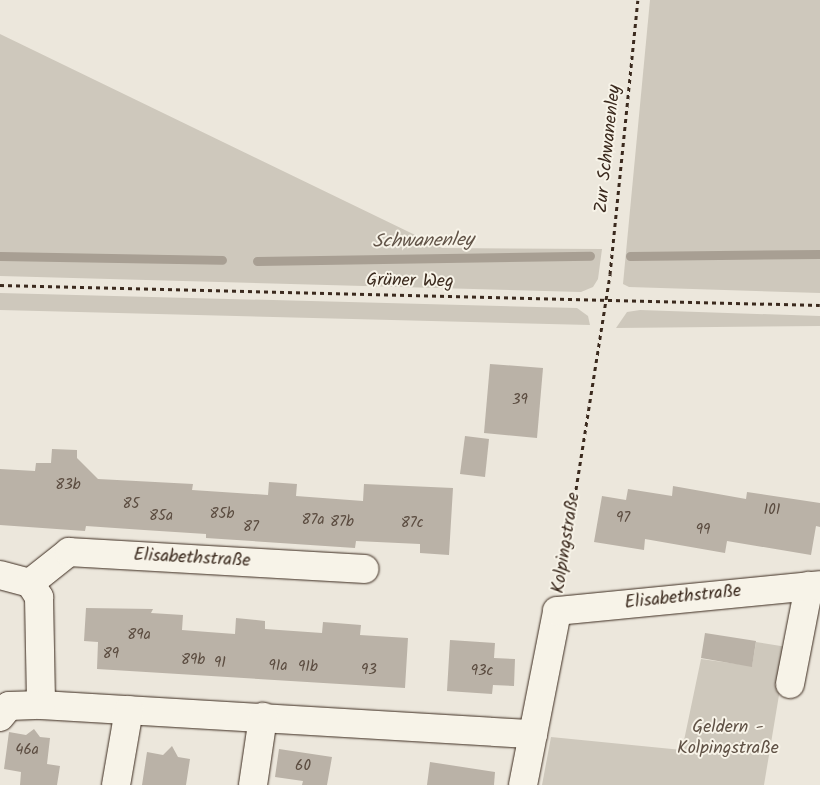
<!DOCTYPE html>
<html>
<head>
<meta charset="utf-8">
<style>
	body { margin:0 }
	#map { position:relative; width:820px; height:785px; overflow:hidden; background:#ece7dc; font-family:Kalam,sans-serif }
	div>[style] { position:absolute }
	.green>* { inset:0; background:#cec8bc }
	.stream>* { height:9px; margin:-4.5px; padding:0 4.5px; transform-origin:4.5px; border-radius:4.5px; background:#a89f93 }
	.building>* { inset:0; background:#bab2a7 }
	.path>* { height:3px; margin-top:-1.5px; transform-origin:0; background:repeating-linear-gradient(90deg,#3b2a1e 0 4px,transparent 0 8px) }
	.roads { filter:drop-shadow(0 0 1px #3b2a1e) drop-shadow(0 0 1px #3b2a1e) }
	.minor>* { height:28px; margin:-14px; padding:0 14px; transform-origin:14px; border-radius:14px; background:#f7f3e8 }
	span { translate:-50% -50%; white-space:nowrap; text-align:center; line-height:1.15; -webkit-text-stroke:4px #f7f3e8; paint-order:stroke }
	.number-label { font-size:15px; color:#5b4c40 }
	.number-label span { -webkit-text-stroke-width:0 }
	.street-label { font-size:18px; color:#3b2a1e }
	.park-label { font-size:18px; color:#605246 }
	.water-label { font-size:19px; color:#615347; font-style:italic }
</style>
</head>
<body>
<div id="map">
	<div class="green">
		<i style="clip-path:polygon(650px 0,820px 0,820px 293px,629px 287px,623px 284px)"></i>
		<i style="clip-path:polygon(0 34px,442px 248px,602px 249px,598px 279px,593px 287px,581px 292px,0 276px)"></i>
		<i style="clip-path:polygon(0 293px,577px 308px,588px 316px,590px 325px,0 310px)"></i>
		<i style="clip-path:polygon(640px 310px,820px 316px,820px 326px,616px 328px,627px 312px)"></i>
		<i style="clip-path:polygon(756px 642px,787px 647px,764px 785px,542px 785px,551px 737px,682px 750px,701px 659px,752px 666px)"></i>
	</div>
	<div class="stream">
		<i style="left:0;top:256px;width:222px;rotate:1deg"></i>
		<i style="left:630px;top:256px;width:190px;rotate:-0.6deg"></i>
		<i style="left:257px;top:261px;width:333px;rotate:-0.9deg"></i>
	</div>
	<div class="building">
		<i style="clip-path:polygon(490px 364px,543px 368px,537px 438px,484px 433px)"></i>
		<i style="clip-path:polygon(465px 436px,489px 439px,485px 477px,460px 474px)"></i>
		<i style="clip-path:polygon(52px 449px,77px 450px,77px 458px,98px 479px,193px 484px,192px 490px,268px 495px,269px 482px,297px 484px,296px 496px,363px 501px,364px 484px,453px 488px,449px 555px,420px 553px,420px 544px,356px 541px,355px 548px,206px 538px,206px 534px,144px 530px,86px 526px,85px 531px,0 525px,0 469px,35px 471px,36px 463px,51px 463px)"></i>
		<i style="clip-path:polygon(673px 486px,746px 499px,747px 492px,820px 503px,820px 527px,816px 526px,811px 555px,727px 541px,725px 553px,645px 539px,644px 550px,594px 542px,602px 496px,626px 500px,628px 489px,672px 496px)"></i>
		<i style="clip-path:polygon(86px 608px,153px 609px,151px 613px,183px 615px,182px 630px,208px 632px,235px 634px,236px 618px,265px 621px,265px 629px,322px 633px,323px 622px,361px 625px,360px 635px,408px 638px,405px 688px,97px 669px,98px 642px,84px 641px)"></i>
		<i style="clip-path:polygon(705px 633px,756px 641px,752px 667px,701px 658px)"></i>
		<i style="clip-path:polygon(450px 640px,495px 643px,494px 658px,515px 659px,514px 686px,493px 685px,492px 694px,447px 691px)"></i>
		<i style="clip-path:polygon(34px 729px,40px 737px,50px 738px,47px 764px,60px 766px,57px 785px,20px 785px,21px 772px,4px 769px,9px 732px,26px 735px)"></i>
		<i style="clip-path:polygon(172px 746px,178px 757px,190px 759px,186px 785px,142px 785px,147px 752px,163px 755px)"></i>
		<i style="clip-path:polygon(279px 749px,332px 757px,327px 785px,302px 785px,303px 781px,275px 777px)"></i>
		<i style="clip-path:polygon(430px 762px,495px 772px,494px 785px,427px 785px)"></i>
	</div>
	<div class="path">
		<i style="left:0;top:285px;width:820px;rotate:1.4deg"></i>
		<i style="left:561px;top:584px;width:314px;rotate:-81deg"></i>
		<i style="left:610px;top:274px;width:275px;rotate:-84.2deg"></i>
	</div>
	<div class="roads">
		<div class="minor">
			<i style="left:0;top:575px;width:31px;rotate:15deg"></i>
			<i style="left:30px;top:583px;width:17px;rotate:57deg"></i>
			<i style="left:39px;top:597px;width:108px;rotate:88.9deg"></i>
			<i style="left:41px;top:705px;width:493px;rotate:3.4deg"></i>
			<i style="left:30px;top:583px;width:50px;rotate:-38.5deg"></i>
			<i style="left:69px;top:552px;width:296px;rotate:3.3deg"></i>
			<i style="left:790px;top:684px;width:100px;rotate:-79deg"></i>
			<i style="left:0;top:717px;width:14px;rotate:-51deg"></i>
			<i style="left:9px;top:706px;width:32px;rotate:-2deg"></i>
			<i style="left:116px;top:785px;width:76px;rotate:-80.2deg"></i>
			<i style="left:253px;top:785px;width:69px;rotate:-81.6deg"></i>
			<i style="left:523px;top:785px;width:177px;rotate:-78.9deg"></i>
			<i style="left:557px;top:611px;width:264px;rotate:-5.6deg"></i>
		</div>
	</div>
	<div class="number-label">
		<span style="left:520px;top:401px">39</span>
		<span style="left:68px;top:486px">83b</span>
		<span style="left:131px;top:505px">85</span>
		<span style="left:772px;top:511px">101</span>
		<span style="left:222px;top:515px">85b</span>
		<span style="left:161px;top:517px">85a</span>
		<span style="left:623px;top:519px">97</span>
		<span style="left:313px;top:521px">87a</span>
		<span style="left:342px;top:523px">87b</span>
		<span style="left:412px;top:524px">87c</span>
		<span style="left:251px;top:528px">87</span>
		<span style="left:703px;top:531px">99</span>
		<span style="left:139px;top:636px">89a</span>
		<span style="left:111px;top:655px">89</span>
		<span style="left:193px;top:661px">89b</span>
		<span style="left:220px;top:664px">91</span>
		<span style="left:278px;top:667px">91a</span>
		<span style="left:308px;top:668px">91b</span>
		<span style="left:369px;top:671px">93</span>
		<span style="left:482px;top:672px">93c</span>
		<span style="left:27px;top:751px">46a</span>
		<span style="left:303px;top:767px">60</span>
	</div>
	<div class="street-label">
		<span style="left:609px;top:149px;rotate:-84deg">Zur Schwanenley</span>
		<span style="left:410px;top:282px;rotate:1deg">Grüner Weg</span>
		<span style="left:567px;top:543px;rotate:-81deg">Kolpingstraße</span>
		<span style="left:192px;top:559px;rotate:3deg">Elisabethstraße</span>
		<span style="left:683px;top:598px;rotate:-6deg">Elisabethstraße</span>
	</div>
	<div class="park-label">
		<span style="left:728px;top:739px">Geldern -<br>Kolpingstraße</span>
	</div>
	<div class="water-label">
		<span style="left:423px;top:242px;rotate:-1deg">Schwanenley</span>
	</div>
</div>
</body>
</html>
